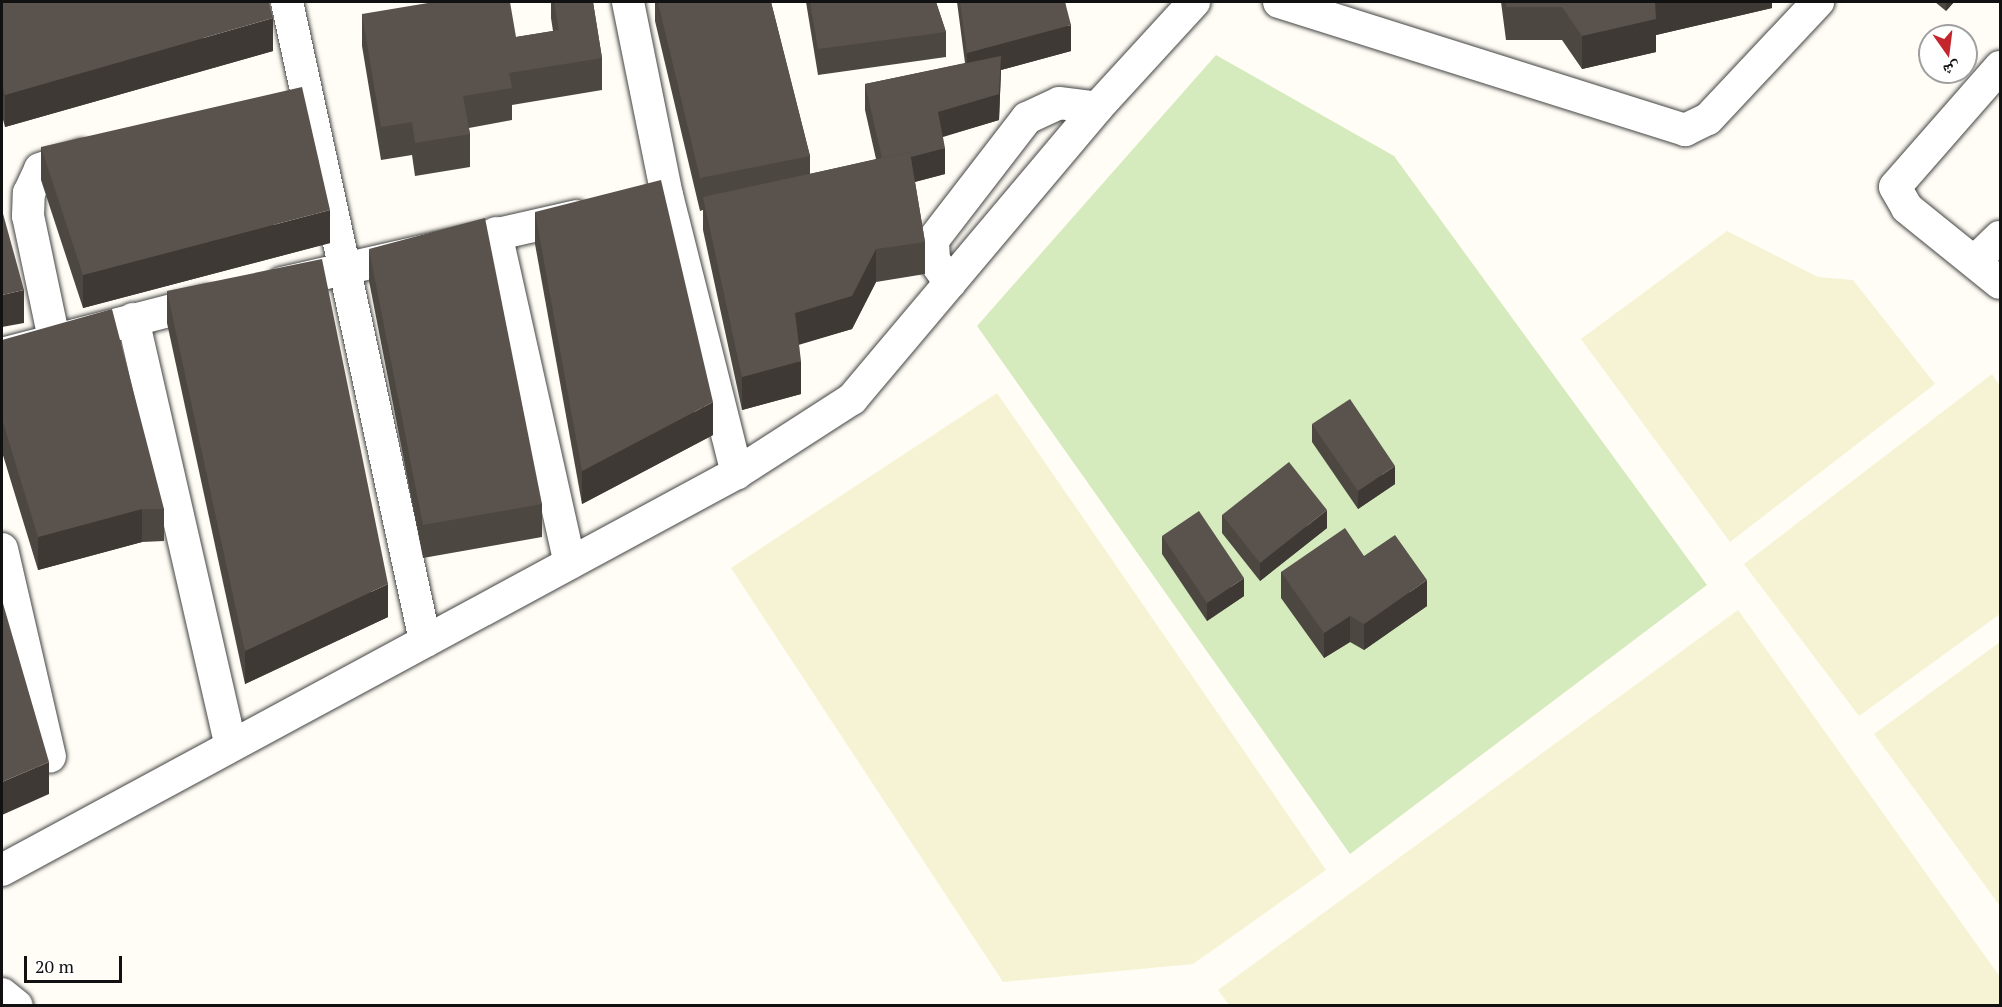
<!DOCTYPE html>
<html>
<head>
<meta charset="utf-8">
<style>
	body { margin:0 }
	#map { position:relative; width:2002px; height:1007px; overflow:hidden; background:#fffdf5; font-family:"PT Serif","Noto Naskh Arabic",serif }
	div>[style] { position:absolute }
	.farmland>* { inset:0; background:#f6f3d4 }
	.green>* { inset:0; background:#d5ebbd }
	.roads { filter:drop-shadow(0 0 2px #444) drop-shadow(0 0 2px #444) }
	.minor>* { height:32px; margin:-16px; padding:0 16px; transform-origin:16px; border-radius:16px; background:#fff }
	.wall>* { inset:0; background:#4d4742 }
	.shaded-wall>* { inset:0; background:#3f3936 }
	.building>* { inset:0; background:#5a524d }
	span { translate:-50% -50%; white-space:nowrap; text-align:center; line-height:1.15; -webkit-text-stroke:6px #fff; paint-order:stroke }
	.frame { position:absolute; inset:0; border:3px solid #111; pointer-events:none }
	.north { position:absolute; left:1918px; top:24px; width:60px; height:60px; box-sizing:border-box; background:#fff; border:2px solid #a0a0a0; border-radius:50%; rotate:166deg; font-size:16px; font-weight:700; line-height:24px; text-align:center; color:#111 }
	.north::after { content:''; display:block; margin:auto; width:21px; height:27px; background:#c4262e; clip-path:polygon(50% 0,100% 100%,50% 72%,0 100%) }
	.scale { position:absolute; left:24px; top:956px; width:98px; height:27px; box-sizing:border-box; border:3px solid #111; border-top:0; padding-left:8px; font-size:18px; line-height:21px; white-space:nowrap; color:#111; -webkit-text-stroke:4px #fff; paint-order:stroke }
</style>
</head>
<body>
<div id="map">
	<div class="farmland">
		<i style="clip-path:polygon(1727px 231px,1818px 277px,1853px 280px,1935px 384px,1730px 542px,1581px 339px)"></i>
		<i style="clip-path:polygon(1992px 374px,2000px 386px,2000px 614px,1859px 716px,1744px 564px)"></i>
		<i style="clip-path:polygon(997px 393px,1326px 870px,1193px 964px,1003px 982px,731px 568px)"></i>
		<i style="clip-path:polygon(1738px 610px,2000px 977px,2000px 1005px,1229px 1005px,1218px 990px)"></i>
		<i style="clip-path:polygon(2000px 642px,2000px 906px,1874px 734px)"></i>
	</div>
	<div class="green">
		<i style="clip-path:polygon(1216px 55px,1394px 156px,1707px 585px,1350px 854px,977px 326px)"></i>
	</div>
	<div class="roads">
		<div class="minor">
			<i style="left:287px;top:2px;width:654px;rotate:77.81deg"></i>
			<i style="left:628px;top:2px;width:197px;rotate:78.6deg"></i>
			<i style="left:667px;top:195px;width:287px;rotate:75.9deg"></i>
			<i style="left:1279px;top:2px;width:426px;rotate:17.5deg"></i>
			<i style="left:1685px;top:130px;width:25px;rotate:-26deg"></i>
			<i style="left:1708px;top:119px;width:161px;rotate:-46.8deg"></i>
			<i style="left:2000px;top:67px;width:159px;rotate:131.2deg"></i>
			<i style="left:1895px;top:187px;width:24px;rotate:60deg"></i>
			<i style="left:1907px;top:208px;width:119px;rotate:38.9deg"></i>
			<i style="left:496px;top:233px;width:338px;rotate:77.4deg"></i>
			<i style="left:1976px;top:260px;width:33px;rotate:-44deg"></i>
			<i style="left:282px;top:283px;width:302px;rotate:-12.8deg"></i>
			<i style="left:950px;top:283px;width:28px;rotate:-125deg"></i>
			<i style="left:934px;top:260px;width:20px;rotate:-93deg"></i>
			<i style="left:933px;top:240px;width:154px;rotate:-52.4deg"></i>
			<i style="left:1027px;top:118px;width:35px;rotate:-25deg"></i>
			<i style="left:1059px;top:103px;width:38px;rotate:7deg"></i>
			<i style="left:133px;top:319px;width:436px;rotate:77.1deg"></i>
			<i style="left:54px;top:339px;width:126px;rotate:-101.9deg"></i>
			<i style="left:28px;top:216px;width:23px;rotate:-88deg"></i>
			<i style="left:29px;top:193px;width:26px;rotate:-65deg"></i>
			<i style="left:40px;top:169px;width:44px;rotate:-18.4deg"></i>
			<i style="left:2px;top:354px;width:212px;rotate:-14.5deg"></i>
			<i style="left:2px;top:549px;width:213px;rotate:77deg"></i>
			<i style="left:2px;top:870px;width:835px;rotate:-28.38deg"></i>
			<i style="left:737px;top:473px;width:137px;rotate:-32.8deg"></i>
			<i style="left:852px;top:399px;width:380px;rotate:-49.9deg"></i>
			<i style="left:1097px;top:108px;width:144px;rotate:-47.5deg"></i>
			<i style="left:2px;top:994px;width:19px;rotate:39deg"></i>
		</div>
	</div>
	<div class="wall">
		<i style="clip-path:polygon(2px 2px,273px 51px,5px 127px,2px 116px)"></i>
		<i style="clip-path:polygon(551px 2px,593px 2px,602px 58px,602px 90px,512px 105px,512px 120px,469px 128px,470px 134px,470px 167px,415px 176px,412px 155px,381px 160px,362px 46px,362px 14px,516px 37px,553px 31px,551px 18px)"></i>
		<i style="clip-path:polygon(655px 2px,771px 2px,810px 156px,810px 174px,876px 159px,865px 110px,865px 84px,965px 63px,957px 2px,1065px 2px,1071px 51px,1001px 70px,999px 120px,943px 137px,945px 174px,915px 182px,925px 242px,925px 274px,876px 282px,852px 329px,799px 344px,801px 394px,742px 410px,703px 230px,703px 210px,700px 211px,655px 21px)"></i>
		<i style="clip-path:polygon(806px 2px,936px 2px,946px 32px,946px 57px,818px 75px)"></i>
		<i style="clip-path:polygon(1501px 2px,1772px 2px,1772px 8px,1656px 35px,1656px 52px,1582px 69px,1562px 40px,1506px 40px)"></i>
		<i style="clip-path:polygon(1935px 2px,1954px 2px,1946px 11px)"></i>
		<i style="clip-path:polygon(41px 147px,330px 243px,83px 308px,41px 180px)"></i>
		<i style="clip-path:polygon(535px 212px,713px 435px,582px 504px,535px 244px)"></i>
		<i style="clip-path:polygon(369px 249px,542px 504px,542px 537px,423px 558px,369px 281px)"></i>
		<i style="clip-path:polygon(167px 291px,388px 617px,245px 684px,167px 323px)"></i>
		<i style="clip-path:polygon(2px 340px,164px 509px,164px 541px,142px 542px,38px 570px,2px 452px)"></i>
		<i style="clip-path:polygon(1312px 424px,1395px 484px,1358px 509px,1312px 442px)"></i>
		<i style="clip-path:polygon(1222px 515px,1327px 528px,1260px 581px,1222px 533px)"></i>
		<i style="clip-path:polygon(1162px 536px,1244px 596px,1207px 621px,1162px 554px)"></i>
		<i style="clip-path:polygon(1364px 556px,1427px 606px,1364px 650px,1350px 642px,1324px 658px,1281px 598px,1281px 572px)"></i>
	</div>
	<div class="shaded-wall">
		<i style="clip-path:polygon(1655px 2px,1772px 2px,1772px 8px,1656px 35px,1656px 52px,1582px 69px,1582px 36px)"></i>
		<i style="clip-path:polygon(1946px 2px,1954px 2px,1946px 11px)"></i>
		<i style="clip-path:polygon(273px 18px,273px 51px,5px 127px,5px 95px)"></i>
		<i style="clip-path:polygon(1071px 25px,1071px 51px,1001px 70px,999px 120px,938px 138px,938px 112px,967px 79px,967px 53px)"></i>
		<i style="clip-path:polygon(945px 148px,945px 174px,883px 190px,883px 164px)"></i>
		<i style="clip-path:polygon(330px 210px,330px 243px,83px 308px,83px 275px)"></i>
		<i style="clip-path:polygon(876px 249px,876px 282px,852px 329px,795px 346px,795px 313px)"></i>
		<i style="clip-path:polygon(24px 290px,24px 323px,2px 327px,2px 295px)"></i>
		<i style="clip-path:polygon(801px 361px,801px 394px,742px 410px,742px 377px)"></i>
		<i style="clip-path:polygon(713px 402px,713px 435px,582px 504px,582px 471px)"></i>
		<i style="clip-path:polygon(1395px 466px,1395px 484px,1358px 509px,1358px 491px)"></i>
		<i style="clip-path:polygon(142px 509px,142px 542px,38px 570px,38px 537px)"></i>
		<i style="clip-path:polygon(1327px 510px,1327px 528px,1260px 581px,1260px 563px)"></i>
		<i style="clip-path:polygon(1244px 578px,1244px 596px,1207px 621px,1207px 603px)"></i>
		<i style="clip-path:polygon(1427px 580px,1427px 606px,1364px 650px,1364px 624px)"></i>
		<i style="clip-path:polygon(388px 584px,388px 617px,245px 684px,245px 651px)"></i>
		<i style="clip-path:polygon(1350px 616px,1350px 642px,1324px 658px,1324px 633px)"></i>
		<i style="clip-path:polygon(49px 762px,49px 794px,2px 815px,2px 782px)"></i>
	</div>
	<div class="building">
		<i style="clip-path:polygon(2px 2px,269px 2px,273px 18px,5px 95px,2px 83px)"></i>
		<i style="clip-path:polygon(434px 2px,510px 2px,516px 37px,559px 30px,554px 2px,593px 2px,602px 58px,509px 73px,512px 88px,463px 96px,470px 134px,415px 143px,412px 122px,381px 127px,362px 14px)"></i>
		<i style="clip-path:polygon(658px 2px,771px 2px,810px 156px,700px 178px)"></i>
		<i style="clip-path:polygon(810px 2px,936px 2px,946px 32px,818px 49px)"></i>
		<i style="clip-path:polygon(960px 2px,1065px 2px,1071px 25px,967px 53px)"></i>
		<i style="clip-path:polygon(1506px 2px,1658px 2px,1655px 2px,1656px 19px,1582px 36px,1562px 7px,1506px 7px)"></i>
		<i style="clip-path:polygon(1001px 56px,999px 94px,938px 112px,945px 148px,911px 157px,910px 152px,882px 158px,865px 84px)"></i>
		<i style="clip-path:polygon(302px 87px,330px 210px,83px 275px,41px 147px)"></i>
		<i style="clip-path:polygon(910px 152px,925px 242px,876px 249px,852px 296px,795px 313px,801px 361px,742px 377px,703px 197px)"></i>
		<i style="clip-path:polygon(661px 180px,713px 402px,582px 471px,535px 212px)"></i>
		<i style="clip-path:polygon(2px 210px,24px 290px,2px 295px)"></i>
		<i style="clip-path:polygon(485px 218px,542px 504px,423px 525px,369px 249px)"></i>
		<i style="clip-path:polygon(322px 259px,388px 584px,245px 651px,167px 291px)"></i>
		<i style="clip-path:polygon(112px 309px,164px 509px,142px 509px,38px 537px,2px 419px,2px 340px)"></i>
		<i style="clip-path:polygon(1350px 399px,1395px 466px,1358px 491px,1312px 424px)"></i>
		<i style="clip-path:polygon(1289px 462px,1327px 510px,1260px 563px,1222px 515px)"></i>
		<i style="clip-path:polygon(1199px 511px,1244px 578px,1207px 603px,1162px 536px)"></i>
		<i style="clip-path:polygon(1345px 528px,1364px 556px,1395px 535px,1427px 580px,1364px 624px,1350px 616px,1324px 633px,1281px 572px)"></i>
		<i style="clip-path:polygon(2px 600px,49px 762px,2px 782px)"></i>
	</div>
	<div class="frame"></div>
	<div class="north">ش</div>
	<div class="scale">20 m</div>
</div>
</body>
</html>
